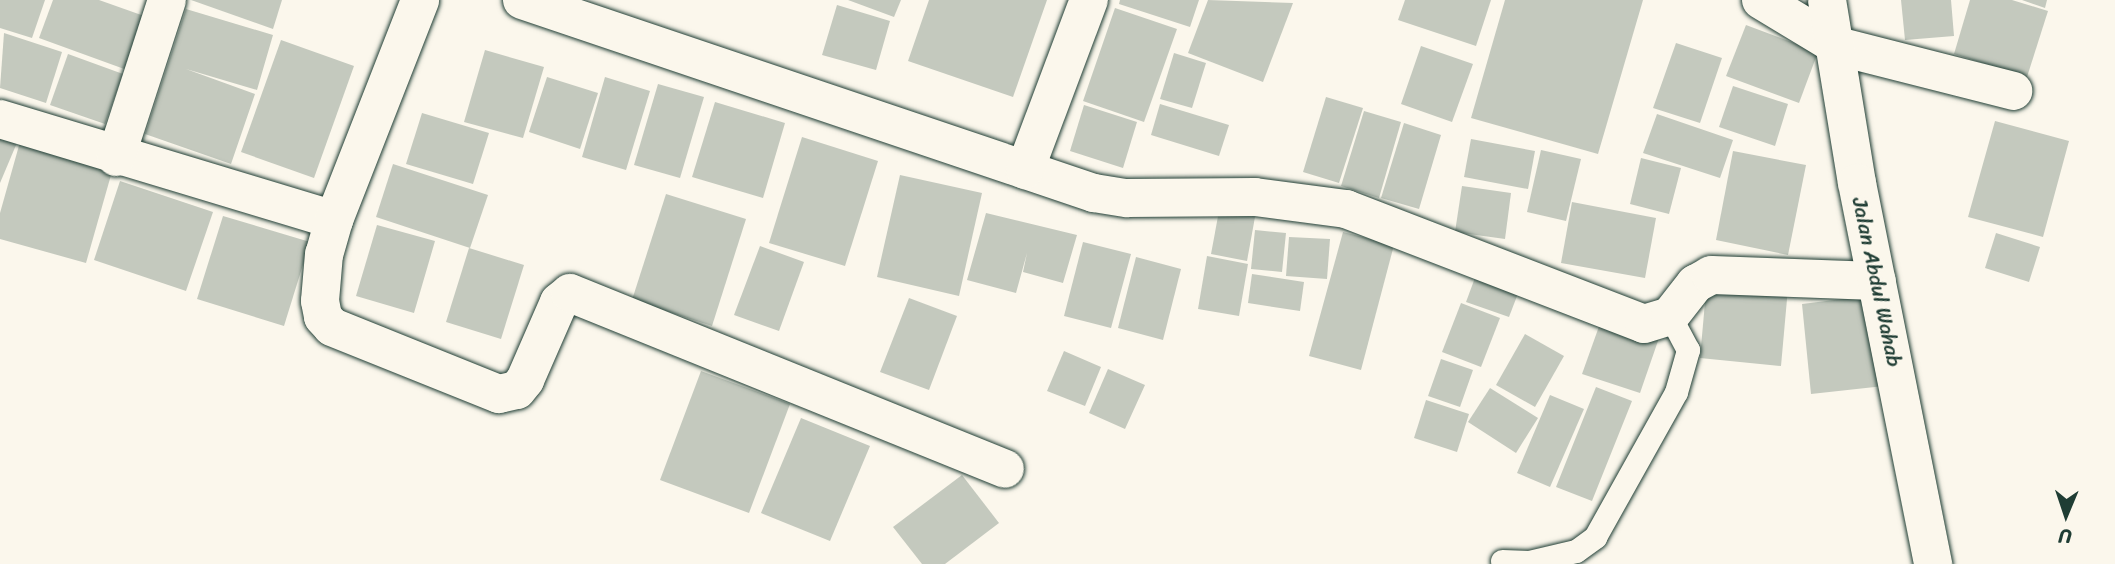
<!DOCTYPE html>
<html>
<head>
<meta charset="utf-8">
<style>
	body { margin:0 }
	#map { position:relative; width:2115px; height:564px; overflow:hidden; background:#fbf7ec; font-family:Sriracha,sans-serif }
	div>[style] { position:absolute }
	.building>* { inset:0; background:#c4c9be }
	.roads { filter:drop-shadow(0 0 2px #1f3d34) drop-shadow(0 0 2px #1f3d34) }
	.lane>* { height:23px; margin:-11.5px; padding:0 11.5px; transform-origin:11.5px; border-radius:11.5px; background:#fbf7ec }
	.street>* { height:38px; margin:-19px; padding:0 19px; transform-origin:19px; border-radius:19px; background:#fbf7ec }
	.secondary>* { height:38px; margin:-19px; padding:0 19px; transform-origin:19px; border-radius:19px; background:#fbf7ec }
	span { translate:-50% -50%; white-space:nowrap; text-align:center; line-height:1.15; -webkit-text-stroke:6px #fbf7ec; paint-order:stroke }
	.street-label { font-size:21px; color:#1f3d34 }
	.north { position:absolute; left:2031px; top:480px; width:70px; height:70px; -webkit-text-stroke:5px #fbf7ec; paint-order:stroke; rotate:182deg; font-size:19px; font-weight:700; line-height:28px; text-align:center; color:#1f3d34 }
	.north::after { content:''; display:block; margin:auto; width:24px; height:32px; background:#1f3d34; clip-path:polygon(50% 0,100% 100%,50% 72%,0 100%) }
</style>
</head>
<body>
<div id="map">
	<div class="building">
		<i style="clip-path:polygon(0 0,45px 0,32px 38px,0 28px)"></i>
		<i style="clip-path:polygon(53px 0,99px 0,147px 17px,127px 70px,39px 38px)"></i>
		<i style="clip-path:polygon(191px 0,282px 0,273px 29px)"></i>
		<i style="clip-path:polygon(848px 0,901px 0,894px 17px)"></i>
		<i style="clip-path:polygon(929px 0,1047px 0,1013px 97px,908px 61px)"></i>
		<i style="clip-path:polygon(1120px 0,1199px 0,1190px 27px,1119px 4px)"></i>
		<i style="clip-path:polygon(1208px 0,1293px 3px,1263px 82px,1188px 53px)"></i>
		<i style="clip-path:polygon(1405px 0,1491px 0,1476px 46px,1398px 20px)"></i>
		<i style="clip-path:polygon(1505px 0,1643px 0,1598px 154px,1471px 118px)"></i>
		<i style="clip-path:polygon(1901px 0,1951px 0,1954px 36px,1905px 40px)"></i>
		<i style="clip-path:polygon(1970px 0,2012px 0,2048px 11px,2027px 77px,1954px 54px)"></i>
		<i style="clip-path:polygon(2022px 0,2047px 0,2045px 8px)"></i>
		<i style="clip-path:polygon(837px 5px,890px 21px,876px 70px,822px 55px)"></i>
		<i style="clip-path:polygon(1115px 8px,1177px 29px,1144px 122px,1083px 101px)"></i>
		<i style="clip-path:polygon(186px 9px,273px 35px,257px 90px,186px 69px,255px 94px,231px 164px,145px 134px)"></i>
		<i style="clip-path:polygon(1746px 25px,1818px 52px,1799px 103px,1726px 76px)"></i>
		<i style="clip-path:polygon(4px 33px,62px 52px,46px 103px,0 88px)"></i>
		<i style="clip-path:polygon(281px 40px,354px 66px,314px 178px,241px 152px)"></i>
		<i style="clip-path:polygon(1676px 43px,1722px 58px,1700px 123px,1653px 108px)"></i>
		<i style="clip-path:polygon(1421px 46px,1473px 64px,1452px 122px,1401px 104px)"></i>
		<i style="clip-path:polygon(485px 50px,544px 67px,523px 138px,464px 122px)"></i>
		<i style="clip-path:polygon(1174px 53px,1206px 63px,1192px 108px,1160px 99px)"></i>
		<i style="clip-path:polygon(68px 54px,123px 74px,105px 124px,50px 105px)"></i>
		<i style="clip-path:polygon(547px 77px,598px 93px,580px 149px,529px 132px)"></i>
		<i style="clip-path:polygon(605px 77px,650px 91px,626px 170px,582px 157px)"></i>
		<i style="clip-path:polygon(658px 84px,704px 97px,680px 178px,634px 165px)"></i>
		<i style="clip-path:polygon(1733px 86px,1788px 104px,1775px 146px,1719px 127px)"></i>
		<i style="clip-path:polygon(1326px 97px,1363px 108px,1339px 183px,1303px 172px)"></i>
		<i style="clip-path:polygon(715px 102px,785px 123px,763px 198px,692px 177px)"></i>
		<i style="clip-path:polygon(1160px 104px,1229px 125px,1219px 156px,1151px 135px)"></i>
		<i style="clip-path:polygon(1084px 105px,1137px 122px,1123px 168px,1070px 151px)"></i>
		<i style="clip-path:polygon(1364px 111px,1401px 122px,1379px 198px,1341px 186px)"></i>
		<i style="clip-path:polygon(422px 113px,489px 133px,473px 184px,406px 164px)"></i>
		<i style="clip-path:polygon(1657px 114px,1733px 140px,1720px 178px,1643px 153px)"></i>
		<i style="clip-path:polygon(1995px 121px,2069px 141px,2043px 237px,1968px 217px)"></i>
		<i style="clip-path:polygon(1404px 123px,1441px 135px,1419px 209px,1381px 198px)"></i>
		<i style="clip-path:polygon(0 130px,19px 138px,0 183px)"></i>
		<i style="clip-path:polygon(802px 137px,878px 161px,845px 266px,769px 243px)"></i>
		<i style="clip-path:polygon(1471px 139px,1535px 151px,1528px 189px,1464px 177px)"></i>
		<i style="clip-path:polygon(20px 142px,113px 168px,86px 263px,0 239px,0 213px)"></i>
		<i style="clip-path:polygon(1541px 150px,1581px 159px,1566px 221px,1527px 212px)"></i>
		<i style="clip-path:polygon(1733px 151px,1806px 165px,1788px 255px,1716px 240px)"></i>
		<i style="clip-path:polygon(1641px 158px,1681px 168px,1669px 214px,1630px 204px)"></i>
		<i style="clip-path:polygon(393px 164px,488px 195px,470px 248px,376px 217px)"></i>
		<i style="clip-path:polygon(900px 175px,982px 193px,959px 296px,877px 277px)"></i>
		<i style="clip-path:polygon(120px 181px,213px 212px,186px 291px,94px 260px)"></i>
		<i style="clip-path:polygon(1462px 186px,1511px 193px,1505px 239px,1455px 232px)"></i>
		<i style="clip-path:polygon(666px 194px,746px 219px,712px 326px,632px 300px)"></i>
		<i style="clip-path:polygon(1572px 202px,1656px 218px,1645px 278px,1561px 263px)"></i>
		<i style="clip-path:polygon(1219px 211px,1255px 217px,1247px 261px,1211px 254px)"></i>
		<i style="clip-path:polygon(986px 213px,1077px 235px,1063px 283px,1023px 272px,1027px 253px,1016px 293px,967px 280px)"></i>
		<i style="clip-path:polygon(223px 216px,310px 242px,284px 326px,197px 299px)"></i>
		<i style="clip-path:polygon(377px 225px,435px 241px,414px 313px,356px 296px)"></i>
		<i style="clip-path:polygon(1255px 230px,1286px 233px,1282px 272px,1251px 269px)"></i>
		<i style="clip-path:polygon(1343px 232px,1394px 245px,1361px 370px,1309px 356px)"></i>
		<i style="clip-path:polygon(1996px 233px,2040px 247px,2029px 282px,1985px 268px)"></i>
		<i style="clip-path:polygon(1289px 237px,1330px 239px,1327px 279px,1286px 276px)"></i>
		<i style="clip-path:polygon(1083px 242px,1131px 254px,1111px 328px,1064px 316px)"></i>
		<i style="clip-path:polygon(760px 246px,804px 262px,779px 331px,734px 315px)"></i>
		<i style="clip-path:polygon(469px 248px,524px 265px,501px 339px,446px 322px)"></i>
		<i style="clip-path:polygon(1207px 256px,1248px 264px,1239px 316px,1198px 309px)"></i>
		<i style="clip-path:polygon(1136px 257px,1181px 269px,1163px 340px,1118px 328px)"></i>
		<i style="clip-path:polygon(1479px 267px,1522px 283px,1509px 317px,1466px 302px)"></i>
		<i style="clip-path:polygon(1252px 274px,1304px 282px,1300px 311px,1248px 303px)"></i>
		<i style="clip-path:polygon(1707px 280px,1788px 288px,1781px 366px,1700px 358px)"></i>
		<i style="clip-path:polygon(1874px 295px,1884px 386px,1811px 394px,1802px 304px)"></i>
		<i style="clip-path:polygon(909px 298px,957px 316px,929px 390px,880px 372px)"></i>
		<i style="clip-path:polygon(1461px 303px,1500px 318px,1481px 367px,1442px 352px)"></i>
		<i style="clip-path:polygon(1602px 318px,1659px 338px,1640px 393px,1582px 374px)"></i>
		<i style="clip-path:polygon(1525px 334px,1564px 356px,1535px 407px,1496px 385px)"></i>
		<i style="clip-path:polygon(1064px 351px,1101px 367px,1085px 406px,1047px 391px)"></i>
		<i style="clip-path:polygon(1441px 359px,1473px 370px,1460px 407px,1428px 396px)"></i>
		<i style="clip-path:polygon(1108px 369px,1145px 385px,1125px 429px,1089px 413px)"></i>
		<i style="clip-path:polygon(701px 371px,790px 404px,749px 513px,660px 480px)"></i>
		<i style="clip-path:polygon(1596px 387px,1632px 401px,1592px 501px,1556px 487px)"></i>
		<i style="clip-path:polygon(1490px 388px,1538px 418px,1516px 453px,1468px 422px)"></i>
		<i style="clip-path:polygon(1550px 395px,1584px 409px,1550px 487px,1517px 473px)"></i>
		<i style="clip-path:polygon(1426px 400px,1469px 414px,1457px 452px,1414px 438px)"></i>
		<i style="clip-path:polygon(801px 418px,870px 446px,830px 541px,761px 513px)"></i>
		<i style="clip-path:polygon(962px 475px,999px 523px,945px 564px,922px 564px,893px 527px)"></i>
	</div>
	<div class="roads">
		<div class="lane">
			<i style="left:1502px;top:561px;width:27px;rotate:2deg"></i>
			<i style="left:1529px;top:562px;width:48px;rotate:-13.2deg"></i>
			<i style="left:1576px;top:551px;width:24px;rotate:-36deg"></i>
			<i style="left:1595px;top:537px;width:166px;rotate:-60.8deg"></i>
			<i style="left:1676px;top:392px;width:44px;rotate:-74.1deg"></i>
			<i style="left:1688px;top:350px;width:38px;rotate:-118deg"></i>
		</div>
		<div class="street">
			<i style="left:522px;top:0;width:604px;rotate:18.65deg"></i>
			<i style="left:1094px;top:193px;width:33px;rotate:9deg"></i>
			<i style="left:1127px;top:198px;width:128px;rotate:-0.4deg"></i>
			<i style="left:1255px;top:197px;width:92px;rotate:7.5deg"></i>
			<i style="left:1346px;top:209px;width:319px;rotate:21.1deg"></i>
			<i style="left:1644px;top:324px;width:27px;rotate:-17deg"></i>
			<i style="left:1670px;top:316px;width:41px;rotate:-52deg"></i>
			<i style="left:1695px;top:284px;width:18px;rotate:-29deg"></i>
			<i style="left:1711px;top:275px;width:166px;rotate:2.1deg"></i>
			<i style="left:1761px;top:0;width:89px;rotate:31.2deg"></i>
			<i style="left:1837px;top:46px;width:182px;rotate:14.3deg"></i>
			<i style="left:0;top:119px;width:349px;rotate:16.8deg"></i>
			<i style="left:334px;top:220px;width:236px;rotate:-68.6deg"></i>
			<i style="left:116px;top:157px;width:165px;rotate:-72deg"></i>
			<i style="left:1025px;top:170px;width:182px;rotate:-69.4deg"></i>
			<i style="left:334px;top:220px;width:35px;rotate:106deg"></i>
			<i style="left:324px;top:254px;width:47px;rotate:94.9deg"></i>
			<i style="left:320px;top:301px;width:16px;rotate:79deg"></i>
			<i style="left:323px;top:317px;width:13px;rotate:48deg"></i>
			<i style="left:332px;top:327px;width:180px;rotate:21.9deg"></i>
			<i style="left:499px;top:394px;width:18px;rotate:-13deg"></i>
			<i style="left:517px;top:390px;width:13px;rotate:-51deg"></i>
			<i style="left:525px;top:380px;width:85px;rotate:-66.4deg"></i>
			<i style="left:559px;top:302px;width:14px;rotate:-39deg"></i>
			<i style="left:570px;top:293px;width:469px;rotate:22deg"></i>
		</div>
		<div class="secondary">
			<i style="left:1827px;top:0;width:185px;rotate:80.7deg"></i>
			<i style="left:1857px;top:183px;width:389px;rotate:78.7deg"></i>
		</div>
	</div>
	<div class="street-label">
		<span style="left:1877px;top:282px;rotate:78deg">Jalan Abdul Wahab</span>
	</div>
	<div class="north">U</div>
</div>
</body>
</html>
